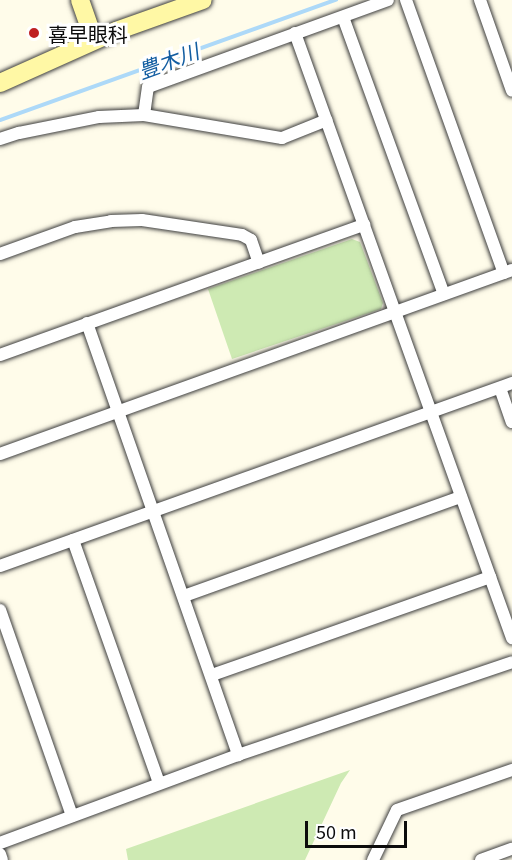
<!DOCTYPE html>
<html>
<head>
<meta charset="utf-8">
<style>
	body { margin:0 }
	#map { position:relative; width:512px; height:860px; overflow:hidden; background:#fffcea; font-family:Georgia,"Noto Sans JP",serif }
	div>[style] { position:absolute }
	.green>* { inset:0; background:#ceeab3 }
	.stream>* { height:4px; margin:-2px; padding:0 2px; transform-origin:2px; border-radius:2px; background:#add9f8 }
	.roads { filter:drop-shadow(0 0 2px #3f3f3f) drop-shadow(0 0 2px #3f3f3f) }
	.street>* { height:12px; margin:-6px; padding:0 6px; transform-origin:6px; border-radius:6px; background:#fff }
	.secondary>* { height:18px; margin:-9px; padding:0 9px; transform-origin:9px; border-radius:9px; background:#fff8a5 }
	.dots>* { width:16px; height:16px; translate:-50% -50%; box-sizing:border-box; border:3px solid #fff; border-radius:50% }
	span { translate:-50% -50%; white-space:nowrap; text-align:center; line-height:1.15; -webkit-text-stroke:6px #fff; paint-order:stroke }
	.poi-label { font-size:20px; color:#0c0c0c }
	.left { translate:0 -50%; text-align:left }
	.water-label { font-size:21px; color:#125da1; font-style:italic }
	.scale { position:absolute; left:305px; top:821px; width:102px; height:27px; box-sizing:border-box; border:3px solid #0c0c0c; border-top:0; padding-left:8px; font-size:18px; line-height:21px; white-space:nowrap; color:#0c0c0c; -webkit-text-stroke:4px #fff; paint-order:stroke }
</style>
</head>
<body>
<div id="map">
	<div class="green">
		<i style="clip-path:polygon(352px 239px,360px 242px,383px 303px,381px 309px,232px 359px,208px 289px)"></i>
		<i style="clip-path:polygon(350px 770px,341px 783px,305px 860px,128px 860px,126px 849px)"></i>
	</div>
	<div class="stream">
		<i style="left:0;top:120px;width:357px;rotate:-19.7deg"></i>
	</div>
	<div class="roads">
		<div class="street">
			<i style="left:406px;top:0;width:290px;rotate:70.3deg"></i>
			<i style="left:480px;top:0;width:96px;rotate:70.6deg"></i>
			<i style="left:343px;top:17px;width:295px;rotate:70deg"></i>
			<i style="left:295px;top:33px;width:643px;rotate:70.27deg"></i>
			<i style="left:144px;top:115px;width:28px;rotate:-82deg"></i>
			<i style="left:148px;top:87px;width:255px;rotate:-19.9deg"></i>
			<i style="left:0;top:139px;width:20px;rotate:-18deg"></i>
			<i style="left:19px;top:133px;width:82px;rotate:-11.3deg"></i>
			<i style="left:99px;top:117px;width:45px;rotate:-2.5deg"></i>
			<i style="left:144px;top:115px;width:140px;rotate:9.5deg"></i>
			<i style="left:282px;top:138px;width:48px;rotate:-21.8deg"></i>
			<i style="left:0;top:254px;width:80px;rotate:-19.8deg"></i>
			<i style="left:75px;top:227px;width:36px;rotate:-9deg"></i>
			<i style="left:111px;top:221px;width:31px;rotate:-2deg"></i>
			<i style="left:142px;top:220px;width:101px;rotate:8.5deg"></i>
			<i style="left:242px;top:235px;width:10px;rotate:29deg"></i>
			<i style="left:251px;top:240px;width:24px;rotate:71deg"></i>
			<i style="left:87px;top:323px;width:458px;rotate:70.7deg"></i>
			<i style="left:0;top:355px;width:387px;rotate:-19.7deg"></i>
			<i style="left:500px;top:388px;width:36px;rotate:71deg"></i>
			<i style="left:0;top:454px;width:544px;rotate:-19.77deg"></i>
			<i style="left:73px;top:540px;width:258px;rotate:70.5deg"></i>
			<i style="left:0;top:566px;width:544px;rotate:-19.67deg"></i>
			<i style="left:184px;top:596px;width:294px;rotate:-19.7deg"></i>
			<i style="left:0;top:610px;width:218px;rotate:70.7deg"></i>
			<i style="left:212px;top:675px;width:295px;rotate:-19.4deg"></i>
			<i style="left:0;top:843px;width:254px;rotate:-20.3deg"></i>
			<i style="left:238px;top:755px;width:289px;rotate:-18.7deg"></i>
			<i style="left:0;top:854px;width:6px;rotate:72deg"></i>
			<i style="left:373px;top:860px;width:55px;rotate:-64.4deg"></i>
			<i style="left:397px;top:810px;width:122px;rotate:-19.2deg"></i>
			<i style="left:481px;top:860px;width:33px;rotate:-20deg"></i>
		</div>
		<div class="secondary">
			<i style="left:80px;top:0;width:42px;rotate:70.7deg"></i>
			<i style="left:0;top:83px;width:127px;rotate:-24.1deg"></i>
			<i style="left:116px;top:31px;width:92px;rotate:-19.6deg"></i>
		</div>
	</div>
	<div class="dots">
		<i style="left:34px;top:33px;background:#bf2022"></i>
	</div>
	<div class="poi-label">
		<span class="left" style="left:48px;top:33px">喜早眼科</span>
	</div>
	<div class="water-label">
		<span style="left:168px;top:60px;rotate:-20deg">豊木川</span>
	</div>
	<div class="scale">50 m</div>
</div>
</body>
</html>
